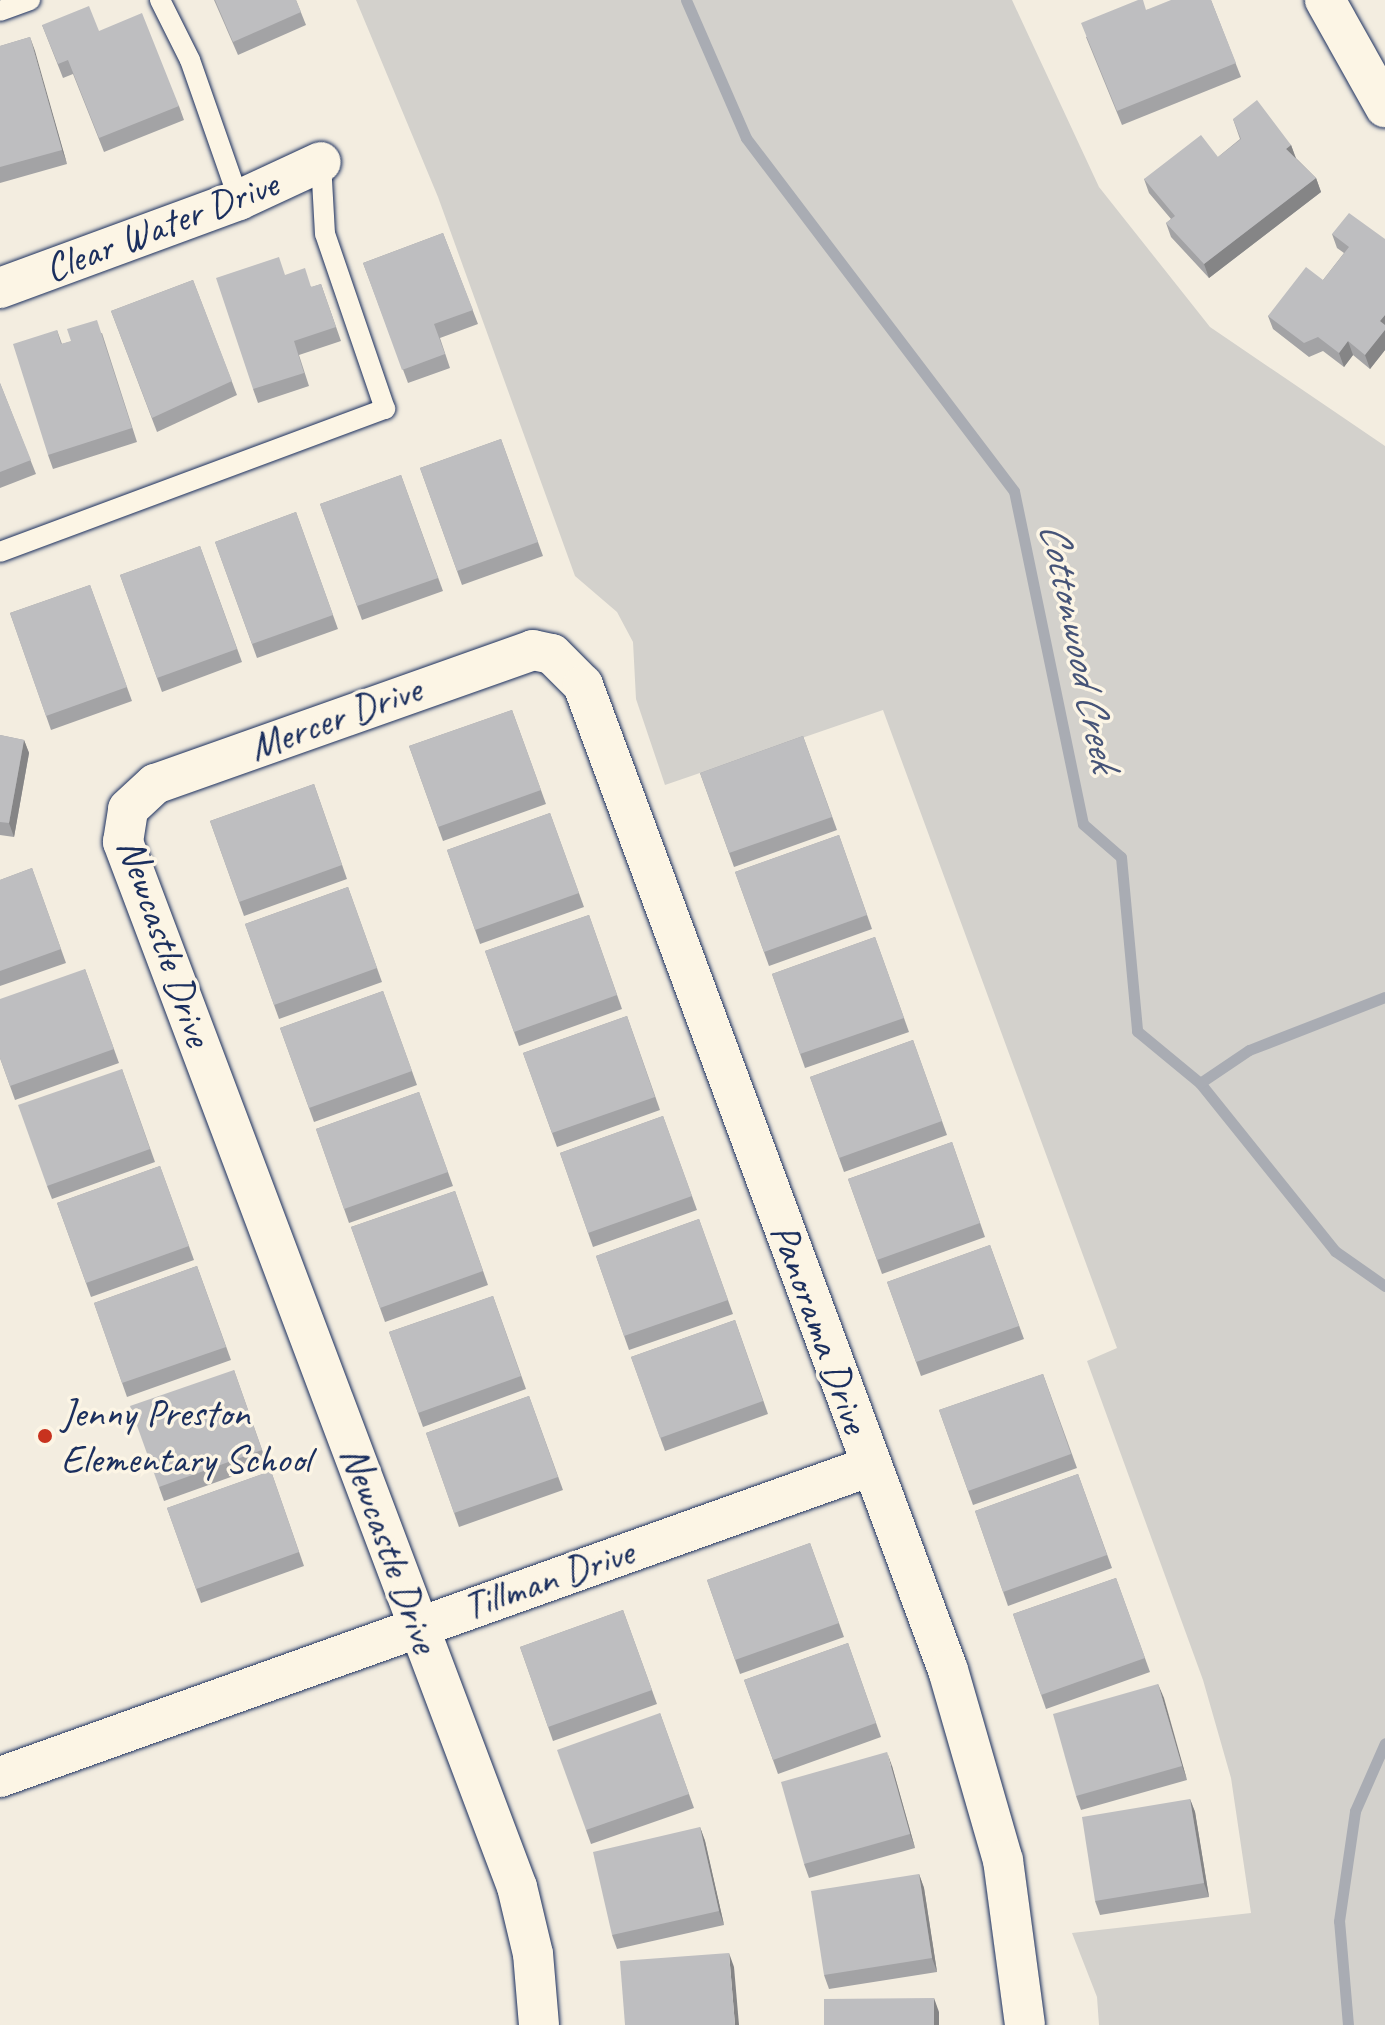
<!DOCTYPE html>
<html>
<head>
<meta charset="utf-8">
<style>
	body { margin:0 }
	#map { position:relative; width:1385px; height:2025px; overflow:hidden; background:#f3ede0; font-family:Caveat,sans-serif }
	div>[style] { position:absolute }
	.green>* { inset:0; background:#d3d1cc }
	.stream>* { height:11px; margin:-5.5px; padding:0 5.5px; transform-origin:5.5px; border-radius:5.5px; background:#a9acb3 }
	.roads { filter:drop-shadow(0 0 2px #1b2f5e) drop-shadow(0 0 2px #1b2f5e) }
	.lane>* { height:20px; margin:-10px; padding:0 10px; transform-origin:10px; border-radius:10px; background:#fcf5e5 }
	.street>* { height:40px; margin:-20px; padding:0 20px; transform-origin:20px; border-radius:20px; background:#fcf5e5 }
	.wall>* { inset:0; background:#a3a3a5 }
	.shaded-wall>* { inset:0; background:#858586 }
	.building>* { inset:0; background:#bebec0 }
	.dots>* { width:22px; height:22px; translate:-50% -50%; box-sizing:border-box; border:4px solid #fcf5e5; border-radius:50% }
	span { translate:-50% -50%; white-space:nowrap; text-align:center; line-height:1.15; -webkit-text-stroke:7px #fcf5e5; paint-order:stroke }
	.street-label { font-size:40px; color:#1b2f5e }
	.poi-label { font-size:40px; color:#1b2f5e }
	.left { translate:0 -50%; text-align:left }
	.water-label { font-size:42px; color:#465478; font-style:italic }
</style>
</head>
<body>
<div id="map">
	<div class="green">
		<i style="clip-path:polygon(356px 0,1012px 0,1099px 187px,1210px 327px,1385px 446px,1385px 2025px,1099px 2025px,1097px 1997px,1072px 1933px,1251px 1913px,1231px 1778px,1203px 1680px,1087px 1361px,1117px 1348px,883px 710px,665px 785px,636px 699px,633px 642px,617px 612px,575px 576px,438px 197px)"></i>
	</div>
	<div class="stream">
		<i style="left:686px;top:0;width:150px;rotate:66.5deg"></i>
		<i style="left:746px;top:138px;width:443px;rotate:52.8deg"></i>
		<i style="left:1014px;top:491px;width:340px;rotate:78.3deg"></i>
		<i style="left:1083px;top:824px;width:50px;rotate:41deg"></i>
		<i style="left:1121px;top:857px;width:175px;rotate:84.7deg"></i>
		<i style="left:1137px;top:1031px;width:82px;rotate:39.5deg"></i>
		<i style="left:1200px;top:1083px;width:216px;rotate:51.2deg"></i>
		<i style="left:1335px;top:1251px;width:61px;rotate:35deg"></i>
		<i style="left:1200px;top:1083px;width:59px;rotate:-34deg"></i>
		<i style="left:1249px;top:1050px;width:146px;rotate:-21.3deg"></i>
		<i style="left:1348px;top:2025px;width:104px;rotate:-94.9deg"></i>
		<i style="left:1339px;top:1921px;width:111px;rotate:-81.7deg"></i>
		<i style="left:1355px;top:1811px;width:74px;rotate:-66.2deg"></i>
	</div>
	<div class="roads">
		<div class="lane">
			<i style="left:160px;top:0;width:67px;rotate:63.4deg"></i>
			<i style="left:190px;top:60px;width:148px;rotate:70.7deg"></i>
			<i style="left:0;top:11px;width:32px;rotate:-20deg"></i>
			<i style="left:0;top:552px;width:411px;rotate:-20.4deg"></i>
			<i style="left:385px;top:409px;width:185px;rotate:-108.9deg"></i>
			<i style="left:325px;top:234px;width:72px;rotate:-93.2deg"></i>
		</div>
		<div class="street">
			<i style="left:1325px;top:0;width:123px;rotate:60.7deg"></i>
			<i style="left:0;top:288px;width:255px;rotate:-20.2deg"></i>
			<i style="left:239px;top:200px;width:90px;rotate:-24.9deg"></i>
			<i style="left:0;top:1777px;width:925px;rotate:-19.65deg"></i>
			<i style="left:539px;top:2025px;width:71px;rotate:-94.8deg"></i>
			<i style="left:533px;top:1954px;width:69px;rotate:-103.4deg"></i>
			<i style="left:517px;top:1887px;width:1117px;rotate:-110.66deg"></i>
			<i style="left:123px;top:842px;width:33px;rotate:-81deg"></i>
			<i style="left:128px;top:809px;width:37px;rotate:-43deg"></i>
			<i style="left:155px;top:784px;width:401px;rotate:-19.5deg"></i>
			<i style="left:533px;top:650px;width:19px;rotate:12deg"></i>
			<i style="left:552px;top:654px;width:44px;rotate:45deg"></i>
			<i style="left:583px;top:685px;width:1050px;rotate:69.67deg"></i>
			<i style="left:948px;top:1670px;width:198px;rotate:73.9deg"></i>
			<i style="left:1003px;top:1860px;width:166px;rotate:82.4deg"></i>
		</div>
	</div>
	<div class="wall">
		<i style="clip-path:polygon(214px 0,296px 0,306px 25px,238px 55px)"></i>
		<i style="clip-path:polygon(1211px 0,1241px 77px,1122px 125px,1086px 37px,1146px 10px)"></i>
		<i style="clip-path:polygon(42px 25px,99px 31px,179px 106px,184px 120px,104px 152px,73px 74px,63px 78px)"></i>
		<i style="clip-path:polygon(30px 37px,67px 164px,0 183px,0 46px)"></i>
		<i style="clip-path:polygon(1233px 119px,1291px 145px,1296px 158px,1316px 178px,1321px 192px,1209px 278px,1171px 237px,1166px 223px,1171px 219px,1149px 193px,1144px 179px,1218px 157px,1240px 139px)"></i>
		<i style="clip-path:polygon(443px 233px,478px 324px,440px 338px,450px 368px,408px 383px,363px 263px)"></i>
		<i style="clip-path:polygon(1332px 234px,1385px 239px,1385px 350px,1370px 369px,1353px 355px,1344px 367px,1323px 351px,1309px 357px,1273px 329px,1268px 316px,1323px 280px,1344px 253px,1337px 248px)"></i>
		<i style="clip-path:polygon(285px 275px,312px 287px,321px 284px,341px 341px,299px 355px,309px 386px,258px 403px,253px 389px)"></i>
		<i style="clip-path:polygon(193px 280px,237px 395px,157px 432px,111px 311px)"></i>
		<i style="clip-path:polygon(57px 330px,62px 344px,102px 333px,137px 442px,53px 469px,48px 455px)"></i>
		<i style="clip-path:polygon(0 383px,36px 474px,0 488px)"></i>
		<i style="clip-path:polygon(501px 439px,543px 556px,462px 585px,420px 468px)"></i>
		<i style="clip-path:polygon(401px 475px,443px 591px,362px 620px,320px 504px)"></i>
		<i style="clip-path:polygon(296px 512px,338px 629px,257px 658px,215px 542px)"></i>
		<i style="clip-path:polygon(200px 546px,242px 662px,162px 692px,120px 575px)"></i>
		<i style="clip-path:polygon(90px 585px,132px 701px,51px 730px,10px 613px)"></i>
		<i style="clip-path:polygon(512px 710px,546px 804px,443px 841px,409px 746px)"></i>
		<i style="clip-path:polygon(0 735px,24px 740px,29px 753px,14px 837px,0 835px)"></i>
		<i style="clip-path:polygon(803px 736px,837px 830px,734px 867px,700px 773px)"></i>
		<i style="clip-path:polygon(314px 784px,347px 879px,244px 916px,210px 821px)"></i>
		<i style="clip-path:polygon(550px 813px,584px 907px,480px 944px,447px 850px)"></i>
		<i style="clip-path:polygon(839px 835px,872px 929px,769px 966px,735px 872px)"></i>
		<i style="clip-path:polygon(32px 868px,66px 963px,0 986px,0 880px)"></i>
		<i style="clip-path:polygon(348px 887px,382px 982px,279px 1019px,245px 924px)"></i>
		<i style="clip-path:polygon(589px 915px,622px 1009px,519px 1046px,485px 951px)"></i>
		<i style="clip-path:polygon(875px 937px,909px 1032px,805px 1068px,772px 974px)"></i>
		<i style="clip-path:polygon(85px 969px,119px 1063px,15px 1100px,0 1058px)"></i>
		<i style="clip-path:polygon(383px 991px,417px 1085px,314px 1122px,280px 1028px)"></i>
		<i style="clip-path:polygon(627px 1016px,660px 1110px,557px 1147px,523px 1053px)"></i>
		<i style="clip-path:polygon(913px 1040px,947px 1135px,844px 1172px,810px 1077px)"></i>
		<i style="clip-path:polygon(122px 1069px,155px 1162px,52px 1199px,47px 1186px)"></i>
		<i style="clip-path:polygon(419px 1092px,453px 1186px,349px 1223px,316px 1129px)"></i>
		<i style="clip-path:polygon(663px 1116px,697px 1210px,593px 1247px,560px 1153px)"></i>
		<i style="clip-path:polygon(952px 1142px,985px 1237px,882px 1274px,848px 1179px)"></i>
		<i style="clip-path:polygon(160px 1166px,194px 1260px,91px 1297px,57px 1203px)"></i>
		<i style="clip-path:polygon(455px 1191px,488px 1285px,385px 1322px,351px 1227px)"></i>
		<i style="clip-path:polygon(699px 1219px,733px 1314px,629px 1350px,596px 1256px)"></i>
		<i style="clip-path:polygon(990px 1245px,1024px 1339px,921px 1376px,887px 1282px)"></i>
		<i style="clip-path:polygon(197px 1266px,231px 1360px,127px 1397px,94px 1303px)"></i>
		<i style="clip-path:polygon(493px 1296px,526px 1389px,423px 1427px,389px 1332px)"></i>
		<i style="clip-path:polygon(735px 1320px,768px 1414px,665px 1451px,631px 1357px)"></i>
		<i style="clip-path:polygon(234px 1370px,267px 1464px,164px 1501px,159px 1487px)"></i>
		<i style="clip-path:polygon(1043px 1374px,1077px 1468px,973px 1505px,939px 1410px)"></i>
		<i style="clip-path:polygon(529px 1396px,563px 1490px,459px 1527px,426px 1433px)"></i>
		<i style="clip-path:polygon(271px 1471px,304px 1566px,201px 1603px,167px 1508px)"></i>
		<i style="clip-path:polygon(1078px 1474px,1112px 1568px,1008px 1606px,975px 1511px)"></i>
		<i style="clip-path:polygon(810px 1543px,844px 1637px,740px 1674px,707px 1580px)"></i>
		<i style="clip-path:polygon(1116px 1578px,1150px 1672px,1046px 1709px,1013px 1614px)"></i>
		<i style="clip-path:polygon(623px 1610px,657px 1704px,553px 1741px,520px 1647px)"></i>
		<i style="clip-path:polygon(848px 1643px,881px 1737px,778px 1774px,744px 1680px)"></i>
		<i style="clip-path:polygon(1158px 1684px,1187px 1780px,1081px 1810px,1076px 1796px)"></i>
		<i style="clip-path:polygon(660px 1713px,694px 1808px,591px 1844px,586px 1830px)"></i>
		<i style="clip-path:polygon(892px 1766px,915px 1848px,809px 1878px,804px 1864px)"></i>
		<i style="clip-path:polygon(1190px 1799px,1195px 1812px,1209px 1897px,1100px 1915px,1095px 1901px)"></i>
		<i style="clip-path:polygon(700px 1827px,705px 1841px,724px 1925px,617px 1949px,612px 1935px)"></i>
		<i style="clip-path:polygon(919px 1874px,924px 1888px,937px 1972px,829px 1989px,824px 1975px)"></i>
	</div>
	<div class="shaded-wall">
		<i style="clip-path:polygon(30px 37px,35px 51px,67px 164px,62px 150px)"></i>
		<i style="clip-path:polygon(1291px 145px,1296px 159px,1286px 149px)"></i>
		<i style="clip-path:polygon(1316px 178px,1321px 192px,1209px 278px,1204px 264px)"></i>
		<i style="clip-path:polygon(1385px 315px,1385px 350px,1370px 369px,1365px 355px,1380px 321px)"></i>
		<i style="clip-path:polygon(1348px 341px,1353px 355px,1344px 367px,1339px 353px)"></i>
		<i style="clip-path:polygon(24px 740px,29px 753px,14px 837px,9px 823px)"></i>
		<i style="clip-path:polygon(1158px 1684px,1164px 1698px,1187px 1780px,1182px 1766px)"></i>
		<i style="clip-path:polygon(887px 1752px,892px 1766px,915px 1848px,910px 1834px)"></i>
		<i style="clip-path:polygon(1190px 1799px,1195px 1812px,1209px 1897px,1204px 1883px)"></i>
		<i style="clip-path:polygon(700px 1827px,705px 1841px,724px 1925px,719px 1911px)"></i>
		<i style="clip-path:polygon(919px 1874px,924px 1888px,937px 1972px,932px 1958px)"></i>
		<i style="clip-path:polygon(729px 1953px,734px 1967px,739px 2025px,735px 2025px)"></i>
		<i style="clip-path:polygon(934px 1998px,939px 2012px,939px 2025px,934px 2025px)"></i>
	</div>
	<div class="building">
		<i style="clip-path:polygon(215px 0,296px 0,301px 12px,233px 42px)"></i>
		<i style="clip-path:polygon(1138px 0,1143px 0,1146px 10px,1171px 0,1211px 0,1236px 63px,1117px 111px,1081px 23px)"></i>
		<i style="clip-path:polygon(89px 6px,99px 31px,142px 13px,179px 106px,99px 138px,68px 60px,58px 64px,42px 25px)"></i>
		<i style="clip-path:polygon(30px 37px,62px 150px,0 167px,0 46px)"></i>
		<i style="clip-path:polygon(1257px 100px,1291px 145px,1286px 149px,1316px 178px,1204px 264px,1166px 223px,1175px 216px,1144px 179px,1201px 135px,1218px 157px,1241px 139px,1233px 119px)"></i>
		<i style="clip-path:polygon(1349px 213px,1385px 239px,1385px 315px,1380px 321px,1385px 325px,1385px 330px,1365px 355px,1348px 341px,1339px 353px,1318px 337px,1304px 343px,1268px 316px,1306px 267px,1323px 280px,1349px 247px,1332px 234px)"></i>
		<i style="clip-path:polygon(443px 233px,473px 310px,434px 324px,445px 354px,402px 370px,363px 263px)"></i>
		<i style="clip-path:polygon(279px 257px,285px 275px,305px 268px,311px 287px,321px 284px,336px 327px,294px 341px,304px 373px,253px 389px,216px 278px)"></i>
		<i style="clip-path:polygon(193px 280px,232px 381px,152px 418px,111px 311px)"></i>
		<i style="clip-path:polygon(97px 320px,132px 428px,48px 455px,13px 344px,57px 330px,61px 344px,71px 341px,67px 329px)"></i>
		<i style="clip-path:polygon(0 383px,31px 460px,0 472px)"></i>
		<i style="clip-path:polygon(501px 439px,538px 542px,457px 571px,420px 468px)"></i>
		<i style="clip-path:polygon(401px 475px,438px 578px,357px 606px,320px 504px)"></i>
		<i style="clip-path:polygon(296px 512px,333px 615px,252px 644px,215px 542px)"></i>
		<i style="clip-path:polygon(200px 546px,237px 649px,157px 678px,120px 575px)"></i>
		<i style="clip-path:polygon(90px 585px,127px 687px,46px 716px,10px 613px)"></i>
		<i style="clip-path:polygon(512px 710px,541px 790px,438px 827px,409px 746px)"></i>
		<i style="clip-path:polygon(0 735px,24px 740px,9px 823px,0 822px)"></i>
		<i style="clip-path:polygon(803px 736px,832px 817px,729px 853px,700px 773px)"></i>
		<i style="clip-path:polygon(314px 784px,342px 865px,239px 902px,210px 821px)"></i>
		<i style="clip-path:polygon(550px 813px,579px 893px,475px 930px,447px 850px)"></i>
		<i style="clip-path:polygon(839px 835px,867px 915px,764px 952px,735px 872px)"></i>
		<i style="clip-path:polygon(32px 868px,61px 949px,0 971px,0 880px)"></i>
		<i style="clip-path:polygon(348px 887px,377px 968px,274px 1005px,245px 924px)"></i>
		<i style="clip-path:polygon(589px 915px,617px 995px,514px 1032px,485px 951px)"></i>
		<i style="clip-path:polygon(875px 937px,904px 1018px,800px 1054px,772px 974px)"></i>
		<i style="clip-path:polygon(85px 969px,114px 1049px,10px 1086px,0 1058px,0 999px)"></i>
		<i style="clip-path:polygon(383px 991px,412px 1071px,309px 1108px,280px 1028px)"></i>
		<i style="clip-path:polygon(627px 1016px,655px 1097px,552px 1133px,523px 1053px)"></i>
		<i style="clip-path:polygon(913px 1040px,942px 1121px,839px 1158px,810px 1077px)"></i>
		<i style="clip-path:polygon(122px 1069px,150px 1149px,47px 1186px,18px 1105px)"></i>
		<i style="clip-path:polygon(419px 1092px,448px 1172px,344px 1209px,316px 1129px)"></i>
		<i style="clip-path:polygon(663px 1116px,692px 1196px,588px 1233px,560px 1153px)"></i>
		<i style="clip-path:polygon(952px 1142px,980px 1223px,877px 1260px,848px 1179px)"></i>
		<i style="clip-path:polygon(160px 1166px,189px 1246px,86px 1283px,57px 1203px)"></i>
		<i style="clip-path:polygon(455px 1191px,483px 1271px,380px 1308px,351px 1227px)"></i>
		<i style="clip-path:polygon(699px 1219px,728px 1300px,624px 1336px,596px 1256px)"></i>
		<i style="clip-path:polygon(990px 1245px,1019px 1326px,916px 1362px,887px 1282px)"></i>
		<i style="clip-path:polygon(197px 1266px,226px 1347px,122px 1383px,94px 1303px)"></i>
		<i style="clip-path:polygon(493px 1296px,521px 1376px,418px 1413px,389px 1332px)"></i>
		<i style="clip-path:polygon(735px 1320px,763px 1401px,660px 1438px,631px 1357px)"></i>
		<i style="clip-path:polygon(234px 1370px,262px 1450px,159px 1487px,130px 1406px)"></i>
		<i style="clip-path:polygon(1043px 1374px,1071px 1454px,968px 1491px,939px 1410px)"></i>
		<i style="clip-path:polygon(529px 1396px,558px 1477px,454px 1513px,426px 1433px)"></i>
		<i style="clip-path:polygon(271px 1471px,299px 1552px,196px 1589px,167px 1508px)"></i>
		<i style="clip-path:polygon(1078px 1474px,1107px 1555px,1003px 1592px,975px 1511px)"></i>
		<i style="clip-path:polygon(810px 1543px,839px 1623px,735px 1660px,707px 1580px)"></i>
		<i style="clip-path:polygon(1116px 1578px,1145px 1658px,1041px 1695px,1013px 1614px)"></i>
		<i style="clip-path:polygon(623px 1610px,652px 1690px,548px 1727px,520px 1647px)"></i>
		<i style="clip-path:polygon(848px 1643px,876px 1723px,773px 1760px,744px 1680px)"></i>
		<i style="clip-path:polygon(1158px 1684px,1182px 1766px,1076px 1796px,1053px 1714px)"></i>
		<i style="clip-path:polygon(660px 1713px,689px 1794px,586px 1830px,557px 1750px)"></i>
		<i style="clip-path:polygon(887px 1752px,910px 1834px,804px 1864px,781px 1782px)"></i>
		<i style="clip-path:polygon(1190px 1799px,1204px 1883px,1095px 1901px,1082px 1817px)"></i>
		<i style="clip-path:polygon(700px 1827px,719px 1911px,612px 1935px,593px 1852px)"></i>
		<i style="clip-path:polygon(919px 1874px,932px 1958px,824px 1975px,811px 1891px)"></i>
		<i style="clip-path:polygon(729px 1953px,735px 2025px,625px 2025px,620px 1961px)"></i>
		<i style="clip-path:polygon(934px 1998px,934px 2025px,824px 2025px,824px 1999px)"></i>
	</div>
	<div class="dots">
		<i style="left:45px;top:1436px;background:#c8321e"></i>
	</div>
	<div class="street-label">
		<span style="left:161px;top:226px;rotate:-21deg">Clear Water Drive</span>
		<span style="left:335px;top:718px;rotate:-20deg">Mercer Drive</span>
		<span style="left:165px;top:942px;rotate:71deg">Newcastle Drive</span>
		<span style="left:820px;top:1328px;rotate:70deg">Panorama Drive</span>
		<span style="left:390px;top:1549px;rotate:70deg">Newcastle Drive</span>
		<span style="left:548px;top:1579px;rotate:-19deg">Tillman Drive</span>
	</div>
	<div class="poi-label">
		<span class="left" style="left:61px;top:1436px">Jenny Preston<br>Elementary School</span>
	</div>
	<div class="water-label">
		<span style="left:1079px;top:646px;rotate:78deg">Cottonwood Creek</span>
	</div>
</div>
</body>
</html>
